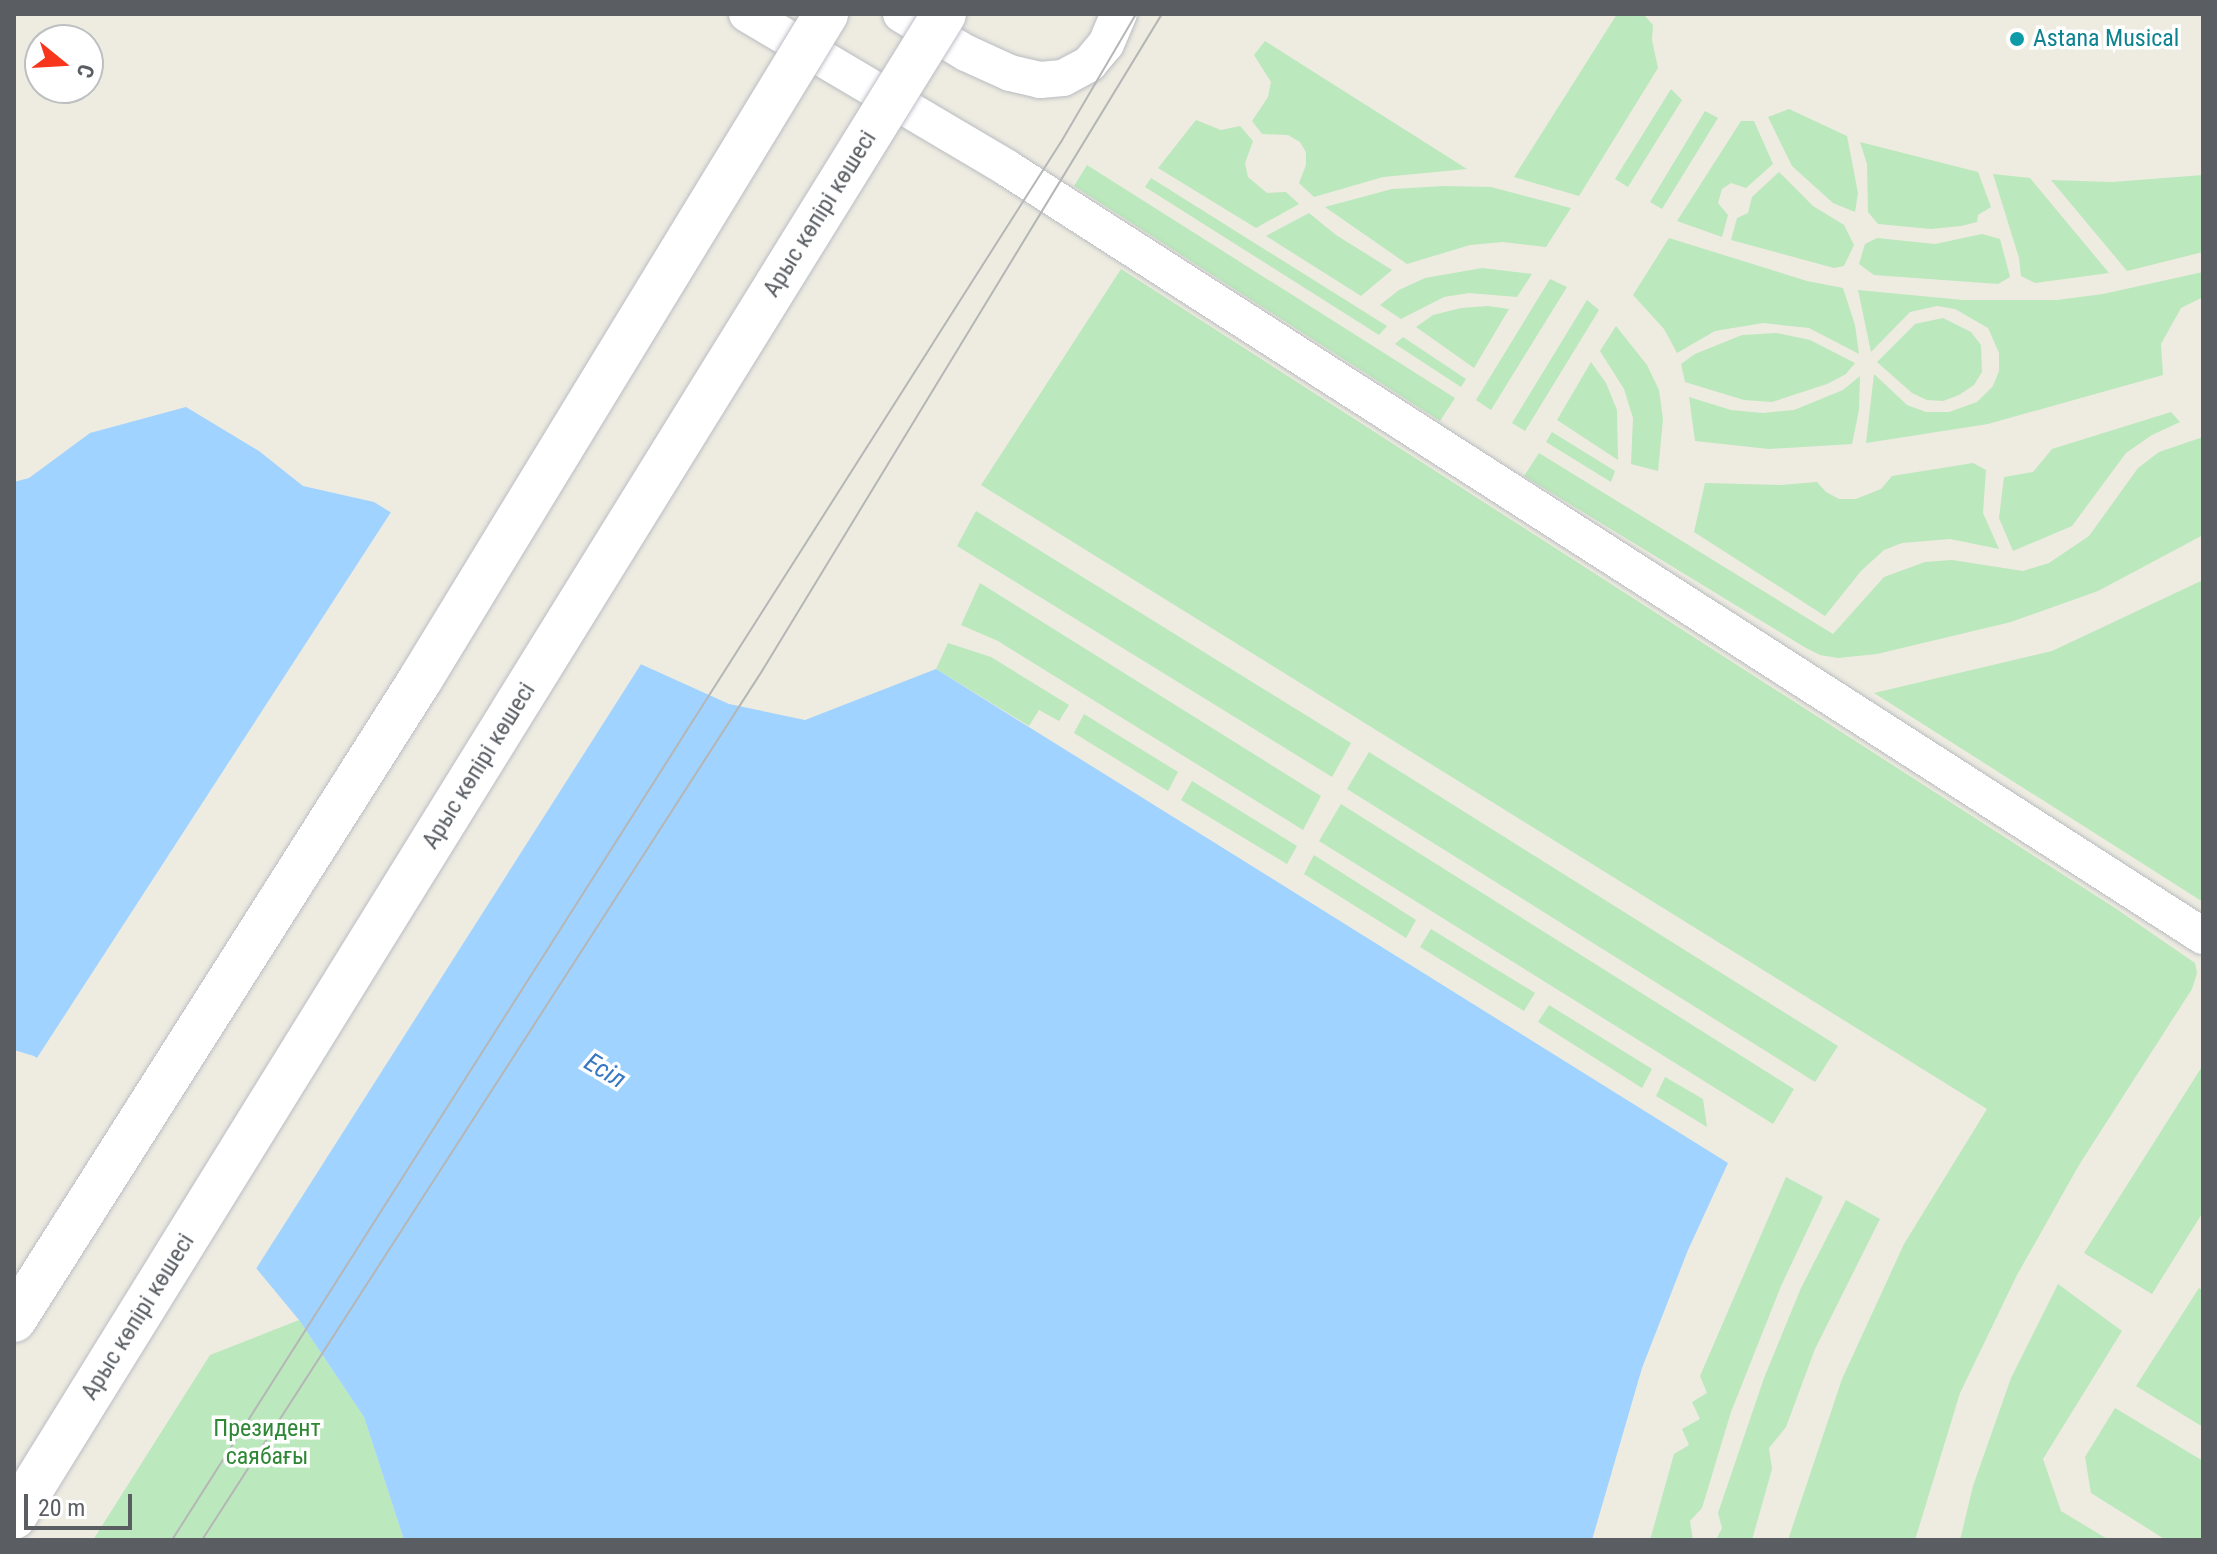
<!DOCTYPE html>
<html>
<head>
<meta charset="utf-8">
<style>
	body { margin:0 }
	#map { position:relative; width:2217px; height:1554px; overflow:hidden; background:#eeece1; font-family:"Roboto Condensed",sans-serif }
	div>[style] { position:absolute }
	.green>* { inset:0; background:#bbe8bc }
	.water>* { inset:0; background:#a0d3ff }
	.pier>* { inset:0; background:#eeece1 }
	.roads { filter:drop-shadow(0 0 2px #b9bcc1) drop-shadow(0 0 2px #b9bcc1) }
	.street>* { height:36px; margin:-18px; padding:0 18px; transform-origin:18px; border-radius:18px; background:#fff }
	.tram>* { height:2px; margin:-1px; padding:0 1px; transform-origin:1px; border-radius:1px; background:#b5b6b6 }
	.bridges { filter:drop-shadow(0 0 2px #babdc4) drop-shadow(0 0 2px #babdc4) }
	.secondary-bridge>* { height:44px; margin:-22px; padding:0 22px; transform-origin:22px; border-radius:22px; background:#fff }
	.dots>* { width:22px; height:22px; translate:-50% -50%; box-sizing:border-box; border:4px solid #fff; border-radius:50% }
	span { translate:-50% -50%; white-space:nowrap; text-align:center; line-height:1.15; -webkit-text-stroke:7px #fff; paint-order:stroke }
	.culture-label { font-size:24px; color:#0d838f }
	.left { translate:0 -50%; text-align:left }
	.street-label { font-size:24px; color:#5a5e63 }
	.park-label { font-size:24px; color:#2e8734 }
	.water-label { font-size:26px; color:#3677c4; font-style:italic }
	.frame { position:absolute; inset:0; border:16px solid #5a5e63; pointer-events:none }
	.north { position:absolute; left:24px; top:24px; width:80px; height:80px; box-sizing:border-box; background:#fff; border:2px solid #bdbfc1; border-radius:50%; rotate:108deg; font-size:22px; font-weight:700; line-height:32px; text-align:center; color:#5a5e63 }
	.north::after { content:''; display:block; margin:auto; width:28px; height:36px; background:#f8351d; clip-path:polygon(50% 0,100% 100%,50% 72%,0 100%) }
	.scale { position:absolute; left:24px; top:1494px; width:108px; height:36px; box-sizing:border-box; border:4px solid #5a5e63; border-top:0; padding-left:10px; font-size:24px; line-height:28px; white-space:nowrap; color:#5a5e63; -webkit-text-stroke:6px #fff; paint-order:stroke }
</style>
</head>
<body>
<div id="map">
	<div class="green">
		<i style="clip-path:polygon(1617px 14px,1643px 14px,1653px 25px,1652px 40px,1658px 68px,1579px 196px,1514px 177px)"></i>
		<i style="clip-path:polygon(1265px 41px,1467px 169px,1383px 177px,1314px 197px,1299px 183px,1306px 165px,1306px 152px,1300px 142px,1288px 135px,1262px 134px,1252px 121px,1268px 97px,1271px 82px,1254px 55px)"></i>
		<i style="clip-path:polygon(1671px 89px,1682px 100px,1628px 187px,1615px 179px)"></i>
		<i style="clip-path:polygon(1789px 109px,1847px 136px,1858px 193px,1855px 212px,1833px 203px,1792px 166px,1768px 117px)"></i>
		<i style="clip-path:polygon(1705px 111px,1718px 118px,1662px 209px,1650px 202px)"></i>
		<i style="clip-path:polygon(1196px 120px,1221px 130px,1240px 126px,1253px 141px,1245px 163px,1248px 177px,1267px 193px,1286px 192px,1299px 204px,1256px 228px,1158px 168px)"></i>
		<i style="clip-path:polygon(1741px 121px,1754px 121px,1773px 164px,1746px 188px,1731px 183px,1722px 189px,1718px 203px,1728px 215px,1722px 237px,1677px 221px)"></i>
		<i style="clip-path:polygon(1860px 142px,1978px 172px,1991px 207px,1978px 215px,1977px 222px,1961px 226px,1931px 229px,1878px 224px,1868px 212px,1867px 164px)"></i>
		<i style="clip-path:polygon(1087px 165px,1455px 398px,1440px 421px,1074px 186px)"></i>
		<i style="clip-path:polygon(1779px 172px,1813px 206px,1844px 225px,1854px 245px,1844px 266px,1834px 268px,1731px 240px,1737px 218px,1748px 213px,1752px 197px)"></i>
		<i style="clip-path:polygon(1993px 174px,2030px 178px,2109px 273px,2035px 283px,2021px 276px,2019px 258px)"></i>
		<i style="clip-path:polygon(2203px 175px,2203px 252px,2127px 271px,2051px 180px,2112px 182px)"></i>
		<i style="clip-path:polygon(1151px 178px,1387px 326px,1379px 335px,1145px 187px)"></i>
		<i style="clip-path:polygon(1444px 186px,1491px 187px,1571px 208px,1546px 247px,1503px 242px,1470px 245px,1407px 264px,1325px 207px,1392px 189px)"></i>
		<i style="clip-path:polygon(1309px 213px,1336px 235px,1392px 270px,1361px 296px,1266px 236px)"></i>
		<i style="clip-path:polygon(1982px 234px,2000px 239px,2010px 277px,1998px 284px,1874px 275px,1859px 264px,1865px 244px,1877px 238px,1935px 244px)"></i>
		<i style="clip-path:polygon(1669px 238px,1807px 281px,1843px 288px,1855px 325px,1859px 354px,1809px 328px,1763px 323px,1715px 331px,1677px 353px,1664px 329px,1633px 295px)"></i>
		<i style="clip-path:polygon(1482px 268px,1532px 274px,1517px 297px,1469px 293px,1444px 297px,1401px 319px,1380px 305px,1399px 290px,1425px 278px)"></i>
		<i style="clip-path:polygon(1121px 269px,2115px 908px,2195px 963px,2197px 973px,2192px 989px,2079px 1165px,2017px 1275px,1960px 1393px,1915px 1540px,1788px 1540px,1842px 1379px,1904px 1244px,1987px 1109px,981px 485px)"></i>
		<i style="clip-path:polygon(2203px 272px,2203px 297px,2181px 308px,2161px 344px,2163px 375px,1988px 424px,1866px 443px,1874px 374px,1907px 405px,1926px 412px,1949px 412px,1977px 402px,1993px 386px,1999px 371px,1999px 353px,1988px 328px,1955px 309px,1937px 306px,1910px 312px,1871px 352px,1858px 290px,1963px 300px,2057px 300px,2103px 294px)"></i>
		<i style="clip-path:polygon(1550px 279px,1567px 287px,1491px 410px,1476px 400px)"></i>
		<i style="clip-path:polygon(1587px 300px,1599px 310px,1525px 431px,1512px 423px)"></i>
		<i style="clip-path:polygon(1488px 306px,1509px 309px,1474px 368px,1416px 327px,1433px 315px,1461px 308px)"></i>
		<i style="clip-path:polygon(1943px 318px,1971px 332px,1981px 345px,1982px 372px,1974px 385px,1959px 395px,1943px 401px,1927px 400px,1912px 393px,1877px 362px,1915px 324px)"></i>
		<i style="clip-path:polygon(1616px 326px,1647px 365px,1659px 390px,1663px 419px,1658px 471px,1631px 464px,1633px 418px,1624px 389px,1600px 351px)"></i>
		<i style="clip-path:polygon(1777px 333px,1810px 340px,1855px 363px,1846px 374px,1827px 384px,1772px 402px,1744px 400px,1685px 382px,1681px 364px,1695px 354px,1742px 335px)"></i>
		<i style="clip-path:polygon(1403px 337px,1466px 379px,1461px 387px,1395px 344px)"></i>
		<i style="clip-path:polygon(1591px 362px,1606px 383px,1617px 410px,1618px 460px,1557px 420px)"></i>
		<i style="clip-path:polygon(1860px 376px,1859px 410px,1852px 444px,1769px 449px,1695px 441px,1689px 397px,1731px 410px,1763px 413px,1794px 410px,1843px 390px)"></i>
		<i style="clip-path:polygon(2171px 412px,2180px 422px,2152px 435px,2126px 453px,2072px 526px,2013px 551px,1999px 518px,2004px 477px,2033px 472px,2052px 449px)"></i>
		<i style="clip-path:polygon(1552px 432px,1615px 471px,1611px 482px,1546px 442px)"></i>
		<i style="clip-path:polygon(2203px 437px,2203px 535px,2098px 591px,2011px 622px,1877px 654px,1838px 658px,1820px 655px,1806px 648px,1524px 476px,1539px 453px,1833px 634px,1884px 577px,1925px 562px,1952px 560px,2023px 571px,2049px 563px,2089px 536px,2138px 468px,2159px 452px)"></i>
		<i style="clip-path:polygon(1973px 463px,1986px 470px,1983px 513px,1999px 549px,1950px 539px,1902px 543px,1884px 550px,1861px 571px,1825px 616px,1694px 532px,1705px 483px,1781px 485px,1817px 482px,1826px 492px,1839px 499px,1856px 499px,1881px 489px,1892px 476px)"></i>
		<i style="clip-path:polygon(976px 511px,1351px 743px,1332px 777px,957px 546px)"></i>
		<i style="clip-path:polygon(2203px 580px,2203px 902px,1874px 693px,2052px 651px)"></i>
		<i style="clip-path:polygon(980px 583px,1321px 796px,1303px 830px,998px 641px,961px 625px)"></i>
		<i style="clip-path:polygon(948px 643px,991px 657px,1069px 705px,1059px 721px,1039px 710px,1029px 726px,936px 669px)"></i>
		<i style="clip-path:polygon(1084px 714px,1178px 772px,1168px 791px,1074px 733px)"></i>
		<i style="clip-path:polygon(1369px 752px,1838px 1046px,1815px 1082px,1347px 789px)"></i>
		<i style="clip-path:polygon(1192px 781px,1297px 846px,1287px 864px,1181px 800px)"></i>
		<i style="clip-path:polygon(1341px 804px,1794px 1089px,1773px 1124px,1319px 841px)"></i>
		<i style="clip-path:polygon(1314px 855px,1416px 920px,1406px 938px,1304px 874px)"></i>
		<i style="clip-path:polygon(1431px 929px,1535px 993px,1524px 1011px,1420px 947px)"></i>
		<i style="clip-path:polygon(1549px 1005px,1652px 1069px,1642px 1088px,1538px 1022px)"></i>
		<i style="clip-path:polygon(2203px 1065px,2203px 1212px,2152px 1294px,2084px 1253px)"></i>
		<i style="clip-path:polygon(1665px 1077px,1703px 1099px,1707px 1127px,1656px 1096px)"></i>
		<i style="clip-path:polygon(1786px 1177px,1823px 1197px,1781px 1286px,1731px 1412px,1702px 1508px,1690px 1521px,1693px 1540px,1650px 1540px,1674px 1454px,1689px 1445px,1682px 1429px,1700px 1419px,1692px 1402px,1707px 1393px,1700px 1376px)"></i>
		<i style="clip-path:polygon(1846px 1200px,1880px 1219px,1815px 1349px,1786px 1427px,1769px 1448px,1772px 1469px,1752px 1540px,1716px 1540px,1722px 1528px,1718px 1513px,1764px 1378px,1801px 1288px)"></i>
		<i style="clip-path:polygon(2058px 1284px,2122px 1331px,2043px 1459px,2061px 1511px,2109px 1540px,1960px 1540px,1973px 1486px,2011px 1378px)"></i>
		<i style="clip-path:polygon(2199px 1288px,2203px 1291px,2203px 1427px,2136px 1386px)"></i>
		<i style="clip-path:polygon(299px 1320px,364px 1417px,404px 1540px,93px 1540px,210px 1355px)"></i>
		<i style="clip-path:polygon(2115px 1408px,2203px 1461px,2203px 1540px,2166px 1540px,2091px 1493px,2085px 1457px)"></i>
	</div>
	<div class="water">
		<i style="clip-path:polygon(186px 407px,259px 451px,303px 486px,374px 502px,625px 657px,729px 704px,805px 720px,936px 669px,1728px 1163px,1688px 1250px,1642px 1368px,1592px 1540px,404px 1540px,364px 1417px,299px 1320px,256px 1268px,94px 1095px,34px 1056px,14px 1050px,14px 482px,29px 478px,90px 433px)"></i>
	</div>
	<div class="pier">
		<i style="clip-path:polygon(393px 509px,643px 661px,254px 1272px,91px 1098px,35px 1061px)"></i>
	</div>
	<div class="roads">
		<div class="street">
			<i style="left:747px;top:14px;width:302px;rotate:30.6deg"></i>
			<i style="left:1007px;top:168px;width:1421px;rotate:32.71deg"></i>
			<i style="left:901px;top:14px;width:76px;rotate:31deg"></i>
			<i style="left:966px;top:53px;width:48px;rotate:24.4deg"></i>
			<i style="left:1010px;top:73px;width:31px;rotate:13deg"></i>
			<i style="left:1040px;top:80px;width:23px;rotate:-5deg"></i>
			<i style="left:1063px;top:78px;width:30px;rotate:-28deg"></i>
			<i style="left:1089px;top:64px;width:26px;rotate:-50deg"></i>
			<i style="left:1106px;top:44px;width:33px;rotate:-67deg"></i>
		</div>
	</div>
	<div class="tram">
		<i style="left:172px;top:1540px;width:1657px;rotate:-57.55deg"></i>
		<i style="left:1061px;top:142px;width:148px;rotate:-59.6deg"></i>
		<i style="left:202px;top:1540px;width:1034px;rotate:-57.2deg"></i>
		<i style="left:762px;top:671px;width:769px;rotate:-58.67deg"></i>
	</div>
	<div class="bridges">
		<div class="secondary-bridge">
			<i style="left:14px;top:1320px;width:758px;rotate:-57.61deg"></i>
			<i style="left:420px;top:680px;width:780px;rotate:-58.63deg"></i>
			<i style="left:14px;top:1517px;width:1767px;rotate:-58.25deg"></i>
		</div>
	</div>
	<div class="dots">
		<i style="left:2017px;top:39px;background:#0f9aa8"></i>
	</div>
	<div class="culture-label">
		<span class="left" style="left:2033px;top:39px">Astana Musical</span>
	</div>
	<div class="street-label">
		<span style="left:820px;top:214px;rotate:-58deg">Арыс көпірі көшесі</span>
		<span style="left:479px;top:766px;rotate:-58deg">Арыс көпірі көшесі</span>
		<span style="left:138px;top:1317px;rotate:-58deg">Арыс көпірі көшесі</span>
	</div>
	<div class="park-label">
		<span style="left:267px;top:1443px">Президент<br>саябағы</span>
	</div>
	<div class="water-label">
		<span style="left:605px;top:1071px;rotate:31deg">Есіл</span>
	</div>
	<div class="frame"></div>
	<div class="north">С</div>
	<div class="scale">20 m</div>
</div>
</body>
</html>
